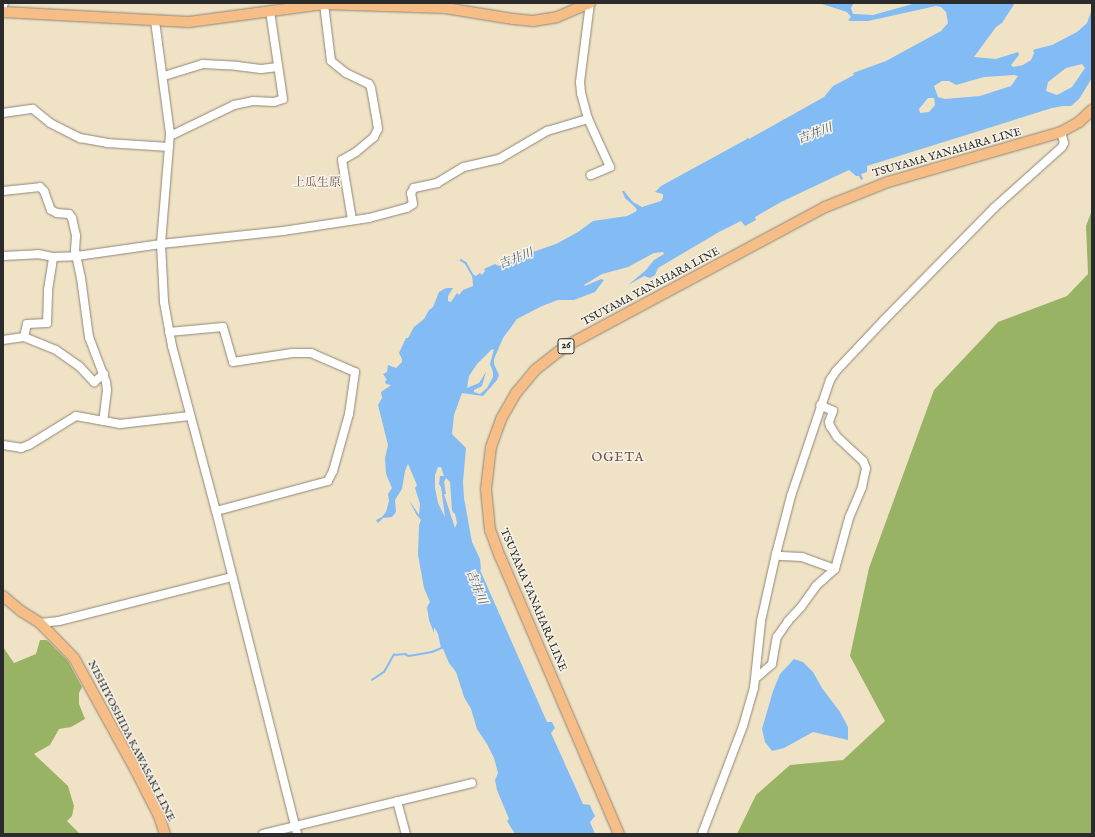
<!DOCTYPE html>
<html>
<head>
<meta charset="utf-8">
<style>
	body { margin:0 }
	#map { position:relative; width:1095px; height:837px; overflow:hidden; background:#f0e2c5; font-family:"IM FELL English","Noto Serif JP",serif }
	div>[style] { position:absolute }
	.forest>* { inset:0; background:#99b365 }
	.water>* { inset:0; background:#83bcf4 }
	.stream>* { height:1.5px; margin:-0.75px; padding:0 0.75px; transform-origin:0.75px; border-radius:0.75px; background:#83bcf4 }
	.roads { filter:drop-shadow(0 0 1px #8e8678) drop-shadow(0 0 1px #8e8678) }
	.minor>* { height:8px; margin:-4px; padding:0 4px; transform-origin:4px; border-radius:4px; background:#fff }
	.major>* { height:10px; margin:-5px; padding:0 5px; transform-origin:5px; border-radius:5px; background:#f6be86 }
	span { translate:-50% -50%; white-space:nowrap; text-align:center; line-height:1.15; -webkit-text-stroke:3px #f7f3e8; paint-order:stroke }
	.shield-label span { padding:1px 3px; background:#f7f3e8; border:1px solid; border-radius:3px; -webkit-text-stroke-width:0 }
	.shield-label { font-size:10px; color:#2b2b2b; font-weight:700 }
	.street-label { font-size:11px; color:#2b2b2b }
	.water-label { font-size:12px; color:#455667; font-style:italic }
	.neighbourhood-label { font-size:12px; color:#6f524e }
	.quarter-label { font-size:13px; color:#6f524e; letter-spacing:1px }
	.frame { position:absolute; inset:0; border:4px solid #2b2b2b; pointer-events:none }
</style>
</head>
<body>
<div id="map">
	<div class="forest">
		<i style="clip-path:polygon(1092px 210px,1092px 834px,737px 834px,756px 795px,790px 765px,843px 760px,885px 721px,850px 656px,869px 568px,934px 390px,998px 322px,1067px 296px,1088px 274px,1086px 226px)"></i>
		<i style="clip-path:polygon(40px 640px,47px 640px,68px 661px,82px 687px,79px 693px,79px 704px,85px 719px,71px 727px,59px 729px,50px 745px,34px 754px,68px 786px,74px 806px,72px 816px,67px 821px,80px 834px,3px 834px,3px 647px,14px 663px,36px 654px)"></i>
	</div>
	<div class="water">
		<i style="clip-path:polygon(evenodd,819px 3px,854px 3px,851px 8px,853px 14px,873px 15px,916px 3px,1015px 3px,1002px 23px,996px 27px,974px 57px,996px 59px,1018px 52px,1019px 55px,1011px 65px,1013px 67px,1023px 65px,1031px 60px,1034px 53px,1033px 50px,1036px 49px,1052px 45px,1077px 32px,1087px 23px,1092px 9px,1092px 78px,1079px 99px,1071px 106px,1063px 106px,1052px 108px,867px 166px,867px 172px,861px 174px,863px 179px,861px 180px,859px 176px,856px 176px,849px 170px,781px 202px,755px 217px,756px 220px,745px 226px,741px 221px,719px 232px,658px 268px,655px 275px,650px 278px,644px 276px,628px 285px,645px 271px,654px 260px,664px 254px,663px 252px,654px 253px,628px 267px,602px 274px,584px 285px,585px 286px,601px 279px,604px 280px,595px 292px,574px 300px,558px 300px,542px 306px,517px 319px,503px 338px,494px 359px,494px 364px,499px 375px,497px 380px,483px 396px,462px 393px,454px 415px,452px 434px,466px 448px,463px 482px,464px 498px,472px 542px,480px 559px,481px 569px,480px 570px,547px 722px,552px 722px,555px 728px,551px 733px,583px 804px,590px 805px,592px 810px,595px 816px,590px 822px,595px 834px,515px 834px,507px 821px,509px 819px,497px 790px,495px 780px,498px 773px,494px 758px,487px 744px,477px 729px,471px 709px,464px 697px,456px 672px,449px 663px,443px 649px,441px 648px,438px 634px,434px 627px,434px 633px,429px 620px,427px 607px,430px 602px,424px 588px,418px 555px,419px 525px,421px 520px,416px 514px,409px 500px,419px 515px,420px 504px,415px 488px,417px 485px,408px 464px,405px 471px,402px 489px,395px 500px,396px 512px,392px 517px,383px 518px,378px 523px,376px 520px,382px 517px,386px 512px,389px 501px,388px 494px,392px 488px,386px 474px,385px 458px,388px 445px,378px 405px,382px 398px,381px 392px,391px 385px,386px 384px,385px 381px,387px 380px,383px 374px,387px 372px,388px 365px,396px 368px,402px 362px,402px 359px,399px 353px,406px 338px,408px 338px,414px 327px,424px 319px,429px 310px,433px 307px,439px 292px,444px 289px,447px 288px,453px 288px,448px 296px,448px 301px,451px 302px,457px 293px,459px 295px,463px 290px,473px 286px,472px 274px,476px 276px,480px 273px,482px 275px,485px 271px,484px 269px,495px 264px,499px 266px,526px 253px,533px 252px,556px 244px,578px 232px,593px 221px,627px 216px,635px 212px,637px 210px,635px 207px,625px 198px,622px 191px,624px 191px,633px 202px,642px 207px,661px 201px,663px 198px,663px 194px,655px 192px,661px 186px,747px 139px,746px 137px,749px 139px,824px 97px,833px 86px,854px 75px,853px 73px,886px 61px,941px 31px,948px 23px,946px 12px,941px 7px,936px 6px,868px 21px,850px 21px,848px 20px,851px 17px,847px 12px,819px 3px,1082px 64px,1085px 68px,1072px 87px,1057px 95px,1046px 91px,1048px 82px,1066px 68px,1082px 64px,819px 3px,1014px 75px,1018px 76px,1011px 86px,980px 96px,945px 99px,938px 97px,934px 86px,942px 81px,949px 81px,956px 85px,984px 77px,1014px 75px,819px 3px,928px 98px,934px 98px,935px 105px,929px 112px,920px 113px,919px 109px,928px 98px,819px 3px,494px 349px,490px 364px,493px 372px,493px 377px,487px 388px,480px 394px,474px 392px,474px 390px,482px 386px,486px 372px,479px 383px,467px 388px,469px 376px,477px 364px,491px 350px,494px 349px,819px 3px,438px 467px,441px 467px,444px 476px,440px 476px,439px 484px,441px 487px,445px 517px,438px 503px,435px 488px,435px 475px,438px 467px,819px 3px,446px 478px,450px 482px,452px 511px,455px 514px,457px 523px,455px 528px,444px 494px,446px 494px,444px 482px,446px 478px)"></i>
		<i style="clip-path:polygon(794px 659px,803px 662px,813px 672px,822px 688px,840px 712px,848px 727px,848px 740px,813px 732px,784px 748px,772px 751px,765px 742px,762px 729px,773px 691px,780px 674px)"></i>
	</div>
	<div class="stream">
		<i style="left:461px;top:260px;width:6px;rotate:31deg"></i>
		<i style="left:466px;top:263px;width:14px;rotate:60deg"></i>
		<i style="left:372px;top:680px;width:14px;rotate:-34deg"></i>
		<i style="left:384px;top:672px;width:20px;rotate:-60deg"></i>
		<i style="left:394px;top:655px;width:11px;rotate:-5deg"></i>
		<i style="left:405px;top:654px;width:4px;rotate:27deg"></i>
		<i style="left:409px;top:656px;width:23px;rotate:-10deg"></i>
		<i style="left:432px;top:652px;width:11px;rotate:-22deg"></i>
	</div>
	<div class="roads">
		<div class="minor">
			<i style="left:324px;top:4px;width:57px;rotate:83deg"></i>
			<i style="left:331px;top:61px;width:19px;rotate:39deg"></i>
			<i style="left:346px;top:73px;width:25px;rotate:26deg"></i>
			<i style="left:369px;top:84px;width:4px;rotate:63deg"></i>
			<i style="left:371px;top:88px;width:35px;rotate:80deg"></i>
			<i style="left:377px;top:122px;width:7px;rotate:82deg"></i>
			<i style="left:378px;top:129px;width:9px;rotate:117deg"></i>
			<i style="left:374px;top:137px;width:23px;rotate:140deg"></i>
			<i style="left:356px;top:152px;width:16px;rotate:150deg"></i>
			<i style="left:342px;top:160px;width:61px;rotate:80.5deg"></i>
			<i style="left:3px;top:6px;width:3px;rotate:-72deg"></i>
			<i style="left:155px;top:21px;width:114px;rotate:82.4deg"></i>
			<i style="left:170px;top:134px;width:110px;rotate:94.7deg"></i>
			<i style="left:161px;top:244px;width:58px;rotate:87deg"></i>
			<i style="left:164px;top:302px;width:45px;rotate:79.7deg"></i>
			<i style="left:172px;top:346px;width:171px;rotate:75.1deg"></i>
			<i style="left:216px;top:511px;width:333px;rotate:75.9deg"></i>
			<i style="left:164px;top:76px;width:41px;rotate:-17.1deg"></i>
			<i style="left:203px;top:64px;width:34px;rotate:3deg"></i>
			<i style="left:237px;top:66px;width:24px;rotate:7deg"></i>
			<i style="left:261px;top:69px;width:17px;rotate:-7deg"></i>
			<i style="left:3px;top:113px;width:30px;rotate:-8deg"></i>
			<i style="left:33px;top:109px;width:22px;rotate:39deg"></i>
			<i style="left:50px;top:123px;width:34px;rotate:27deg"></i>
			<i style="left:80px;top:138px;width:27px;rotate:10deg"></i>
			<i style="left:107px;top:143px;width:62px;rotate:3.7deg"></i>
			<i style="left:588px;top:119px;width:53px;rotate:65.4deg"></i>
			<i style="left:610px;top:167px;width:21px;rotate:157deg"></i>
			<i style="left:170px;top:136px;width:71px;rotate:-25.8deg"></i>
			<i style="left:234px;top:105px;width:19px;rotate:-12deg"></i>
			<i style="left:253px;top:101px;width:21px;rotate:3deg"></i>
			<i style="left:274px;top:102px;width:9px;rotate:-18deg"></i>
			<i style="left:283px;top:99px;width:89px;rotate:-98.4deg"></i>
			<i style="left:3px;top:191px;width:37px;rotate:-6deg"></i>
			<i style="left:40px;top:187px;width:6px;rotate:45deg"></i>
			<i style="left:44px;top:191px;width:20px;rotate:70deg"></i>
			<i style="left:51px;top:210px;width:7px;rotate:27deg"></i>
			<i style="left:57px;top:213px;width:12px;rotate:5deg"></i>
			<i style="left:69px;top:214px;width:5px;rotate:53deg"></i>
			<i style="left:72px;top:218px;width:18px;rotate:77deg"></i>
			<i style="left:76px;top:236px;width:14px;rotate:94deg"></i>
			<i style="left:75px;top:250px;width:29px;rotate:78deg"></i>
			<i style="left:81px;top:278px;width:60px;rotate:82.3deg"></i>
			<i style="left:89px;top:337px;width:48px;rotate:69.3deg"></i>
			<i style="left:106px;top:382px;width:8px;rotate:83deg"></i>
			<i style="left:107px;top:390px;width:31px;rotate:97deg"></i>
			<i style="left:3px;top:256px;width:35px;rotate:-3deg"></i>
			<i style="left:38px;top:254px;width:15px;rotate:11deg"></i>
			<i style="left:53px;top:257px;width:24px;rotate:-2deg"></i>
			<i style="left:77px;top:256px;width:85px;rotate:-8.1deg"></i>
			<i style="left:161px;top:244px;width:123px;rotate:-6.1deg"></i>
			<i style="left:283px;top:231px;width:87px;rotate:-8.6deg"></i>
			<i style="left:369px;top:218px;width:39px;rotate:-15deg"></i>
			<i style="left:407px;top:208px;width:7px;rotate:-34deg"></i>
			<i style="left:413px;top:204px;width:11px;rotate:-100deg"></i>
			<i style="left:411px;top:193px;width:6px;rotate:-59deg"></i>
			<i style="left:414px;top:188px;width:24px;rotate:-12deg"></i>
			<i style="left:437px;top:183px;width:31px;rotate:-31deg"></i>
			<i style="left:464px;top:167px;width:36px;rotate:-13deg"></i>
			<i style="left:499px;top:159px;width:56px;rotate:-30.3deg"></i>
			<i style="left:547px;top:131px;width:43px;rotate:-16.3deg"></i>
			<i style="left:588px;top:119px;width:27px;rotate:-105deg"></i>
			<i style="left:581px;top:93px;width:11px;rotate:-95deg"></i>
			<i style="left:580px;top:82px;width:80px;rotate:-82.8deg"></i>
			<i style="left:169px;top:332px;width:54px;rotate:-5.3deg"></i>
			<i style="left:223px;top:327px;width:36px;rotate:74deg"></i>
			<i style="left:233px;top:362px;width:60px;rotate:-8.7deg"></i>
			<i style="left:292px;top:353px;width:19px"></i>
			<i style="left:311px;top:353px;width:48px;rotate:23.4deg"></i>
			<i style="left:355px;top:372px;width:42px;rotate:98.1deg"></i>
			<i style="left:349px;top:414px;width:59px;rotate:105.7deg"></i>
			<i style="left:333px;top:471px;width:11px;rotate:117deg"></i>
			<i style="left:328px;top:481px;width:116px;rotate:165deg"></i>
			<i style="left:24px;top:337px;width:13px;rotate:-77deg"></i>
			<i style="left:27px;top:324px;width:20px;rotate:-3deg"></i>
			<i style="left:47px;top:323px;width:33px;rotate:-88deg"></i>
			<i style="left:48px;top:290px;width:33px;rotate:-81deg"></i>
			<i style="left:3px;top:340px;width:21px;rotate:-8deg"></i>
			<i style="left:24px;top:337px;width:35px;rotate:22deg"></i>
			<i style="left:56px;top:350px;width:29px;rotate:35deg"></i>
			<i style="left:80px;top:367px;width:21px;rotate:47deg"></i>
			<i style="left:94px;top:382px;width:13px;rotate:-39deg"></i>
			<i style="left:3px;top:445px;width:18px;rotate:9deg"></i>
			<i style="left:21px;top:448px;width:9px;rotate:-21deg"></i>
			<i style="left:29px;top:445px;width:55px;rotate:-31.7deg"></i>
			<i style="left:76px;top:416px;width:45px;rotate:10.3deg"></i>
			<i style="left:120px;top:424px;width:70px;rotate:-6.5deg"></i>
			<i style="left:776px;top:554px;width:5px;rotate:22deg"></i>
			<i style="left:781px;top:556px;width:21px;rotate:3deg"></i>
			<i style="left:802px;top:557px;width:35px;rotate:20deg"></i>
			<i style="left:40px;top:623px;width:19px;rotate:-6deg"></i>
			<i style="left:59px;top:621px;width:179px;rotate:-14.3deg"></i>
			<i style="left:756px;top:678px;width:21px;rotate:-41deg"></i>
			<i style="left:772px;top:664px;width:27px;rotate:-80deg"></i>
			<i style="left:777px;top:637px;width:19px;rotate:-55deg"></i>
			<i style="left:788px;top:621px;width:19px;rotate:-47deg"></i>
			<i style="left:801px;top:607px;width:26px;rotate:-54deg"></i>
			<i style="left:816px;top:586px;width:25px;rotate:-42deg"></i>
			<i style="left:835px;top:569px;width:53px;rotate:-74.6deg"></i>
			<i style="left:849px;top:518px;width:34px;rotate:-67deg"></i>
			<i style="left:862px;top:487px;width:19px;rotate:-78deg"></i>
			<i style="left:866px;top:468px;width:8px;rotate:-113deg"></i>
			<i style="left:863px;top:461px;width:35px;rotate:-137deg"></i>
			<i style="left:837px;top:437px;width:13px;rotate:-122deg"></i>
			<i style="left:830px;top:426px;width:4px;rotate:-104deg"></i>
			<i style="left:829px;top:422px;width:12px;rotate:-70deg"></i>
			<i style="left:833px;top:411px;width:14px;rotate:-155deg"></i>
			<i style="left:397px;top:801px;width:34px;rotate:75deg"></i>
			<i style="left:263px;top:834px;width:215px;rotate:-13.7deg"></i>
			<i style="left:702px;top:834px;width:116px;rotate:-69.2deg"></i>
			<i style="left:743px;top:726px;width:40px;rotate:-74deg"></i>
			<i style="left:754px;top:688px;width:67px;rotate:-84deg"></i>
			<i style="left:761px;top:621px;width:69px;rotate:-77.4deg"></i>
			<i style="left:776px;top:554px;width:60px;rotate:-75.5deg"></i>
			<i style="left:791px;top:496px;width:122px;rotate:-71.4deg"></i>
			<i style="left:830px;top:380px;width:11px;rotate:-56deg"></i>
			<i style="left:836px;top:371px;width:70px;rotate:-46.7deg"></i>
			<i style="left:884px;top:320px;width:157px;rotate:-45.5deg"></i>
			<i style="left:994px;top:208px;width:91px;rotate:-41.9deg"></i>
			<i style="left:1062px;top:147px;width:4px;rotate:-63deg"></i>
			<i style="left:1064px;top:143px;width:11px;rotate:-105deg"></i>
		</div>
		<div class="major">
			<i style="left:3px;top:12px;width:186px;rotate:3.1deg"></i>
			<i style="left:189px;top:22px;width:136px;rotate:-7.6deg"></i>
			<i style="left:324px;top:4px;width:121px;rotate:1.9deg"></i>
			<i style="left:445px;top:8px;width:69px;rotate:9.2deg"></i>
			<i style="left:513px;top:19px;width:20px;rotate:6deg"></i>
			<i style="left:533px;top:21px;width:24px;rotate:-9deg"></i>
			<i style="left:557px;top:17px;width:36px;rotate:-23deg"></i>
			<i style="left:3px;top:596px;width:23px;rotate:40deg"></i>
			<i style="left:21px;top:611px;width:22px;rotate:32deg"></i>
			<i style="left:40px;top:623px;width:49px;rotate:45.8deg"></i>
			<i style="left:74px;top:658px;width:129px;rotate:61.2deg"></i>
			<i style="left:136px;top:771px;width:51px;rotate:62.9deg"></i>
			<i style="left:159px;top:816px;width:19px;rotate:72deg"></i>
			<i style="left:619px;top:834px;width:301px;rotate:-113.2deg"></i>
			<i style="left:500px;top:557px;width:29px;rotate:-110deg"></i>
			<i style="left:490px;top:530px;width:41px;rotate:-95.6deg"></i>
			<i style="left:486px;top:489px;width:42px;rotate:-83.2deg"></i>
			<i style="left:491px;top:447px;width:30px;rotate:-70deg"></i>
			<i style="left:501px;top:419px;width:30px;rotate:-60deg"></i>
			<i style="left:516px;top:393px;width:30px;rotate:-50deg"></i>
			<i style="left:535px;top:370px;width:39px;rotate:-38deg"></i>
			<i style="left:566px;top:346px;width:294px;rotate:-28.2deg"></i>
			<i style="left:825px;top:207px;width:68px;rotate:-21.6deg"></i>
			<i style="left:888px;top:182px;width:180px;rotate:-16.1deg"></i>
			<i style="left:1061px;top:132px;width:21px;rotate:-29deg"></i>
			<i style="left:1079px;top:122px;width:18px;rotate:-43deg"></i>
		</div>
	</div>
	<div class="shield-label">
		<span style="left:566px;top:346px">26</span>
	</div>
	<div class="street-label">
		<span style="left:947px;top:153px;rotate:-16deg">TSUYAMA YANAHARA LINE</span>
		<span style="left:651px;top:287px;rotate:-28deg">TSUYAMA YANAHARA LINE</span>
		<span style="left:533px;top:600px;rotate:67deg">TSUYAMA YANAHARA LINE</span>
		<span style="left:131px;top:741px;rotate:63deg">NISHIYOSHIDA KAWASAKI LINE</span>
	</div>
	<div class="water-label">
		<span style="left:815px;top:134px;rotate:-21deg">吉井川</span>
		<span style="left:516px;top:259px;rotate:-22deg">吉井川</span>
		<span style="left:476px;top:587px;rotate:68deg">吉井川</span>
	</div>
	<div class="neighbourhood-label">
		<span style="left:317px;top:183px">上瓜生原</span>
	</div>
	<div class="quarter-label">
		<span style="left:618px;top:458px">OGETA</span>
	</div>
	<div class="frame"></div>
</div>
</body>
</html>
